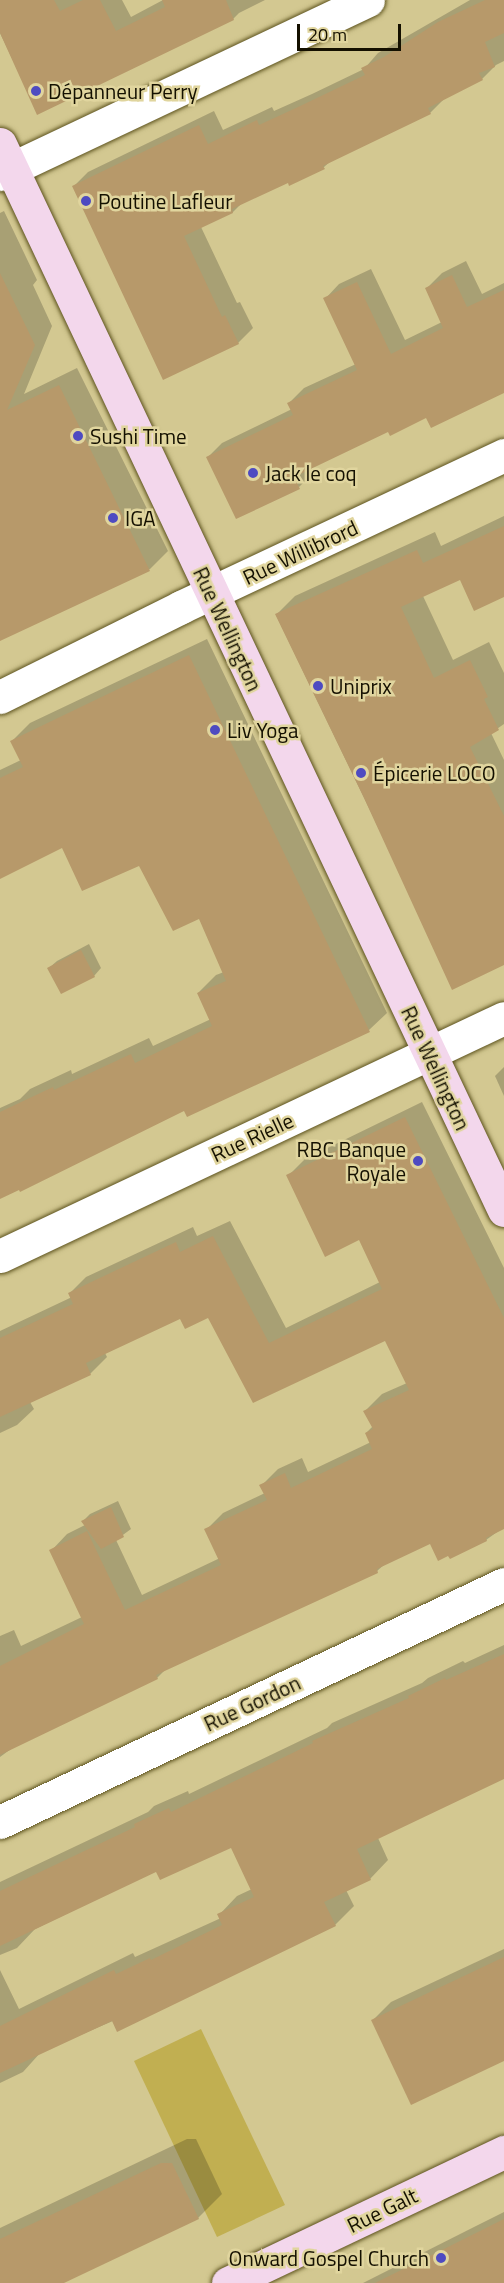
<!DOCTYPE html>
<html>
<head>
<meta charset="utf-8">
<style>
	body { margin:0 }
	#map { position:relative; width:504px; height:2283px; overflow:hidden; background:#d3c891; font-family:"Titillium Web",sans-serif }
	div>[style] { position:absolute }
	.green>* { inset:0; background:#c1af51 }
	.shadow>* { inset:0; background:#0003 }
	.building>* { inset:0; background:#b7996a }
	.roads { filter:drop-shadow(0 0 2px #5d531e) drop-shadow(0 0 2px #5d531e) }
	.street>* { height:33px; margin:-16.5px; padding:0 16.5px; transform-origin:16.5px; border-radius:16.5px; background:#fff }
	.secondary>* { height:33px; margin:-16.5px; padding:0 16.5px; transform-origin:16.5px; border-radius:16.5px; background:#f3d7ec }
	.dots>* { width:16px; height:16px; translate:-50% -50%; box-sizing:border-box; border:3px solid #e0d59e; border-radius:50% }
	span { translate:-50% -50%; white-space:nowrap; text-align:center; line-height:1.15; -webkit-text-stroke:5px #e0d59e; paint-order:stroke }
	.poi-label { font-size:21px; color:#141000 }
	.left { translate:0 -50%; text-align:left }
	.right { translate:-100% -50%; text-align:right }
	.street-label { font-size:21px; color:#141000 }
	.scale { position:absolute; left:297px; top:24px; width:104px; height:27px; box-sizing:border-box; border:3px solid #141000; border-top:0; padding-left:8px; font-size:18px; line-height:21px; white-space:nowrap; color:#141000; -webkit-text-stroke:4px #e0d59e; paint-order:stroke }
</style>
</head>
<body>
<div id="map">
	<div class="green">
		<i style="clip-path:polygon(201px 2029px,285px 2205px,217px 2237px,134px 2061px)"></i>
	</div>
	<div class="shadow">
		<i style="clip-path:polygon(0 0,122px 0,131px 17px,163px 0,265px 0,239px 13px,233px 19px,38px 113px,0 33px)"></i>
		<i style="clip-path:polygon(470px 0,504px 0,504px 61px,496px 65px,482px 79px,445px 98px,430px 113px,332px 160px,324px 167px,290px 184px,288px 181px,241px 204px,233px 212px,201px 227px,237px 303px,240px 302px,253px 328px,238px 343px,74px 186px,88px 172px,214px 111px,223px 130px,272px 107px,274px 111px,312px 94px,364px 69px,378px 53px)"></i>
		<i style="clip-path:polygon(4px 211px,37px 280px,33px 285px,52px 326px,24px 394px,77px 368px,168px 551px,150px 569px,0 639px,0 213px)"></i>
		<i style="clip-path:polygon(466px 261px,482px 294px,504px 283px,504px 391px,389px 430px,311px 467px,313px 473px,299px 487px,207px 458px,222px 443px,292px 409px,289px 403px,304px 388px,356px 364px,325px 299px,339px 284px,371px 269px,405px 340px,442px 322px,427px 288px,442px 273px)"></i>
		<i style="clip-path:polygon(504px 516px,504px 595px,460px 578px,423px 596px,453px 660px,489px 642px,504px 673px,504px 724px,491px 733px,504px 760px,504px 963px,433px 941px,276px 615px,295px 596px,435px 532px,441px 546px)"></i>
		<i style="clip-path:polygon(207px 639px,387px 1013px,369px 1030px,185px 1109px,0 1197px,0 1108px,20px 1099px,30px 1089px,71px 1070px,72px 1074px,149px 1038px,153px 1046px,211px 1019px,198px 993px,216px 975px,224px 972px,199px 917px,140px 864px,63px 846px,0 865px,0 770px,21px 760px,12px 741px,30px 723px)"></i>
		<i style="clip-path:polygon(89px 944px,101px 968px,94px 976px,49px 968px,57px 961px)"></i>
		<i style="clip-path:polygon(504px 1067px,504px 1096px,495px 1076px)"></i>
		<i style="clip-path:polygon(422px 1102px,504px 1268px,504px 1527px,486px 1540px,430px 1542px,386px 1563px,377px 1571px,165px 1670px,157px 1678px,15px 1746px,0 1757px,0 1636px,14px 1630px,21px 1646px,82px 1617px,51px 1551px,67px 1534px,85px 1525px,82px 1522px,90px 1514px,118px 1501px,131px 1529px,116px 1540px,142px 1595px,220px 1558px,206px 1530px,223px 1513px,265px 1493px,261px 1486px,278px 1469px,302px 1458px,308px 1472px,371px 1442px,366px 1433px,373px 1426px,365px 1411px,382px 1394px,407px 1383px,386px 1339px,254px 1401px,209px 1316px,181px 1317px,105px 1353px,107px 1357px,90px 1374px,30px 1402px,34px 1409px,17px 1425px,0 1433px,0 1331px,72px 1297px,70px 1293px,86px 1277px,193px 1227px,197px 1236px,230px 1221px,286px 1328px,380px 1282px,360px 1238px,288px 1176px,305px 1159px)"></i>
		<i style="clip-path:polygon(504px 1645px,504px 1777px,378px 1838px,388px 1860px,370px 1879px,346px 1890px,354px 1906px,335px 1925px,41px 2052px,23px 2072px,0 2083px,0 1970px,19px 2009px,133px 1953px,135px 1957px,221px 1918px,219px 1915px,237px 1896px,252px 1889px,232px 1846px,157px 1870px,35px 1929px,17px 1948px,0 1955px,0 1882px,148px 1812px,154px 1806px,188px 1791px,189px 1794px,327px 1728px,332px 1723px,422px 1683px,428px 1678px,463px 1661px,465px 1663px)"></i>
		<i style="clip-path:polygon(504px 1949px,504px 2059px,373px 2020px,391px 2002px)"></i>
		<i style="clip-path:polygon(187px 2139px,196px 2139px,222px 2194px,198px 2218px,61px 2283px,0 2283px,0 2228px)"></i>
		<i style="clip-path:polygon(504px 2212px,504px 2283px,363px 2283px,476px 2226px)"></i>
	</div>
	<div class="building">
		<i style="clip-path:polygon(0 0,54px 0,60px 11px,83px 0,100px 0,116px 31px,165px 7px,162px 0,226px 0,234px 20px,37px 115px,0 33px)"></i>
		<i style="clip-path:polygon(485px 0,504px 0,504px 33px,485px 42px,495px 67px,479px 73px,483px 80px,428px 108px,431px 114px,323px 166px,325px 169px,289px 186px,288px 183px,232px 209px,233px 213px,184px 236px,222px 317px,225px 315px,239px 344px,163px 380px,72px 186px,199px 125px,208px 144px,257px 120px,259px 125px,296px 108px,365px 75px,361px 68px,384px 57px,438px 22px)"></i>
		<i style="clip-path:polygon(0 273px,35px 345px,7px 410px,59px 385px,150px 571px,0 641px)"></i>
		<i style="clip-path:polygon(452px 275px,467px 307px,504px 290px,504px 393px,431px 428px,426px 418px,390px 436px,388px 432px,294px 477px,300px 489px,236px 519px,206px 457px,293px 415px,287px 403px,357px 370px,323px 298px,357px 282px,391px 354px,443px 328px,425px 288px)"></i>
		<i style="clip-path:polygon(504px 526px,504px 597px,474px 611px,460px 580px,401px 607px,434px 678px,470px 660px,488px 697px,484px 699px,499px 730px,470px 747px,504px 816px,504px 965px,452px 990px,364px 798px,275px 614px,417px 550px,423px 563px)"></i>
		<i style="clip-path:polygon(189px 655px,370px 1032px,187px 1117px,184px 1111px,20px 1192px,19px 1190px,0 1199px,0 1112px,53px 1087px,54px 1090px,131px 1054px,135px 1063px,212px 1026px,197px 993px,226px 981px,199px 919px,173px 931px,139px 866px,82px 891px,62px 848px,0 879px,0 778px,23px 767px,10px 741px)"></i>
		<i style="clip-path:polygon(81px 950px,95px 977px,61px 994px,47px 968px)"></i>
		<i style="clip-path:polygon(405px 1117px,504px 1318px,504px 1529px,486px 1538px,487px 1541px,450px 1559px,448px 1556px,438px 1561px,430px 1544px,377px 1569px,378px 1573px,156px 1675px,158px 1679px,0 1755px,0 1666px,84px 1624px,49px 1550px,87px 1531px,125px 1610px,221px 1565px,204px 1529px,267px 1500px,259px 1485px,285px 1473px,291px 1488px,372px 1449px,365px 1433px,373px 1429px,363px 1411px,409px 1390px,385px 1341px,253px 1403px,208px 1318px,185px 1329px,180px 1319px,86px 1363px,91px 1375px,0 1417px,0 1338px,73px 1304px,68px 1293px,176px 1242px,180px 1252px,213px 1236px,269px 1343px,382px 1289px,359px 1240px,325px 1257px,286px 1175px)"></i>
		<i style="clip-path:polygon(111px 1507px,124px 1537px,101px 1549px,81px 1521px)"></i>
		<i style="clip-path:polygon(504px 1654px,504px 1779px,357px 1849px,371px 1880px,324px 1902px,336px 1926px,117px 2032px,112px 2021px,0 2073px,0 2026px,114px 1970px,116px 1974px,150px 1958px,151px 1960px,222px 1925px,217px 1914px,254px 1897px,231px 1848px,160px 1880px,156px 1872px,0 1946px,0 1891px,135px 1827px,134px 1824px,169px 1808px,171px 1812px,313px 1743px,312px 1741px,409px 1698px,408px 1696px,445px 1678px,446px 1680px)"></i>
		<i style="clip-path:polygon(504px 1957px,504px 2061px,411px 2105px,371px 2020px)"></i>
		<i style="clip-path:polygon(161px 2163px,172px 2163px,199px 2219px,64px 2283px,0 2283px,0 2239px)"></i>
		<i style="clip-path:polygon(504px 2219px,504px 2283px,375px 2283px,450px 2246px)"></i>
	</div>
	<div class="roads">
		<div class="street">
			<i style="left:0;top:174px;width:407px;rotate:-25.3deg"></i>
			<i style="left:0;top:697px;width:202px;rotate:-26.4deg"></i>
			<i style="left:181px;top:607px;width:357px;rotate:-25.2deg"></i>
			<i style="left:0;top:1256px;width:557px;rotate:-25.28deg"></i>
			<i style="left:0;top:1822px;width:557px;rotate:-25.28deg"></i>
		</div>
		<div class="secondary">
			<i style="left:0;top:144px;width:1179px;rotate:64.7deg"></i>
			<i style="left:228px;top:2283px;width:306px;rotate:-25.4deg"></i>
		</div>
	</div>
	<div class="dots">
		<i style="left:36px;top:91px;background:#4e4bc1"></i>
		<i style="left:86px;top:201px;background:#4e4bc1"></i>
		<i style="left:78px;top:436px;background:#4e4bc1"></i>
		<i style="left:253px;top:473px;background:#4e4bc1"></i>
		<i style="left:113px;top:518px;background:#4e4bc1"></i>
		<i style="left:318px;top:686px;background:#4e4bc1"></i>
		<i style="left:215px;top:730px;background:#4e4bc1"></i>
		<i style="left:361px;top:773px;background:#4e4bc1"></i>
		<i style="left:418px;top:1161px;background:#4e4bc1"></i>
		<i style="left:441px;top:2258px;background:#4e4bc1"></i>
	</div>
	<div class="poi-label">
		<span class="left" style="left:48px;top:91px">Dépanneur Perry</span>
		<span class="left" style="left:98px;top:201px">Poutine Lafleur</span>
		<span class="left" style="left:90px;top:436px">Sushi Time</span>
		<span class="left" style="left:265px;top:473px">Jack le coq</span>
		<span class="left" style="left:125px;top:518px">IGA</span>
		<span class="left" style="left:330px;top:686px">Uniprix</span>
		<span class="left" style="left:227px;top:730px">Liv Yoga</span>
		<span class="left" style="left:373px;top:773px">Épicerie LOCO</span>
		<span class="right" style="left:406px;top:1161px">RBC Banque<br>Royale</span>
		<span class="right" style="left:429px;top:2258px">Onward Gospel Church</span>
	</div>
	<div class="street-label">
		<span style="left:300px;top:552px;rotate:-25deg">Rue Willibrord</span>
		<span style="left:228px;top:629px;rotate:65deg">Rue Wellington</span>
		<span style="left:436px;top:1068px;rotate:65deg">Rue Wellington</span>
		<span style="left:252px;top:1137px;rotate:-25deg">Rue Rielle</span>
		<span style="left:252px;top:1703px;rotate:-25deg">Rue Gordon</span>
		<span style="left:382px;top:2210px;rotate:-26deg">Rue Galt</span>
	</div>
	<div class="scale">20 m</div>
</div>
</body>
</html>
